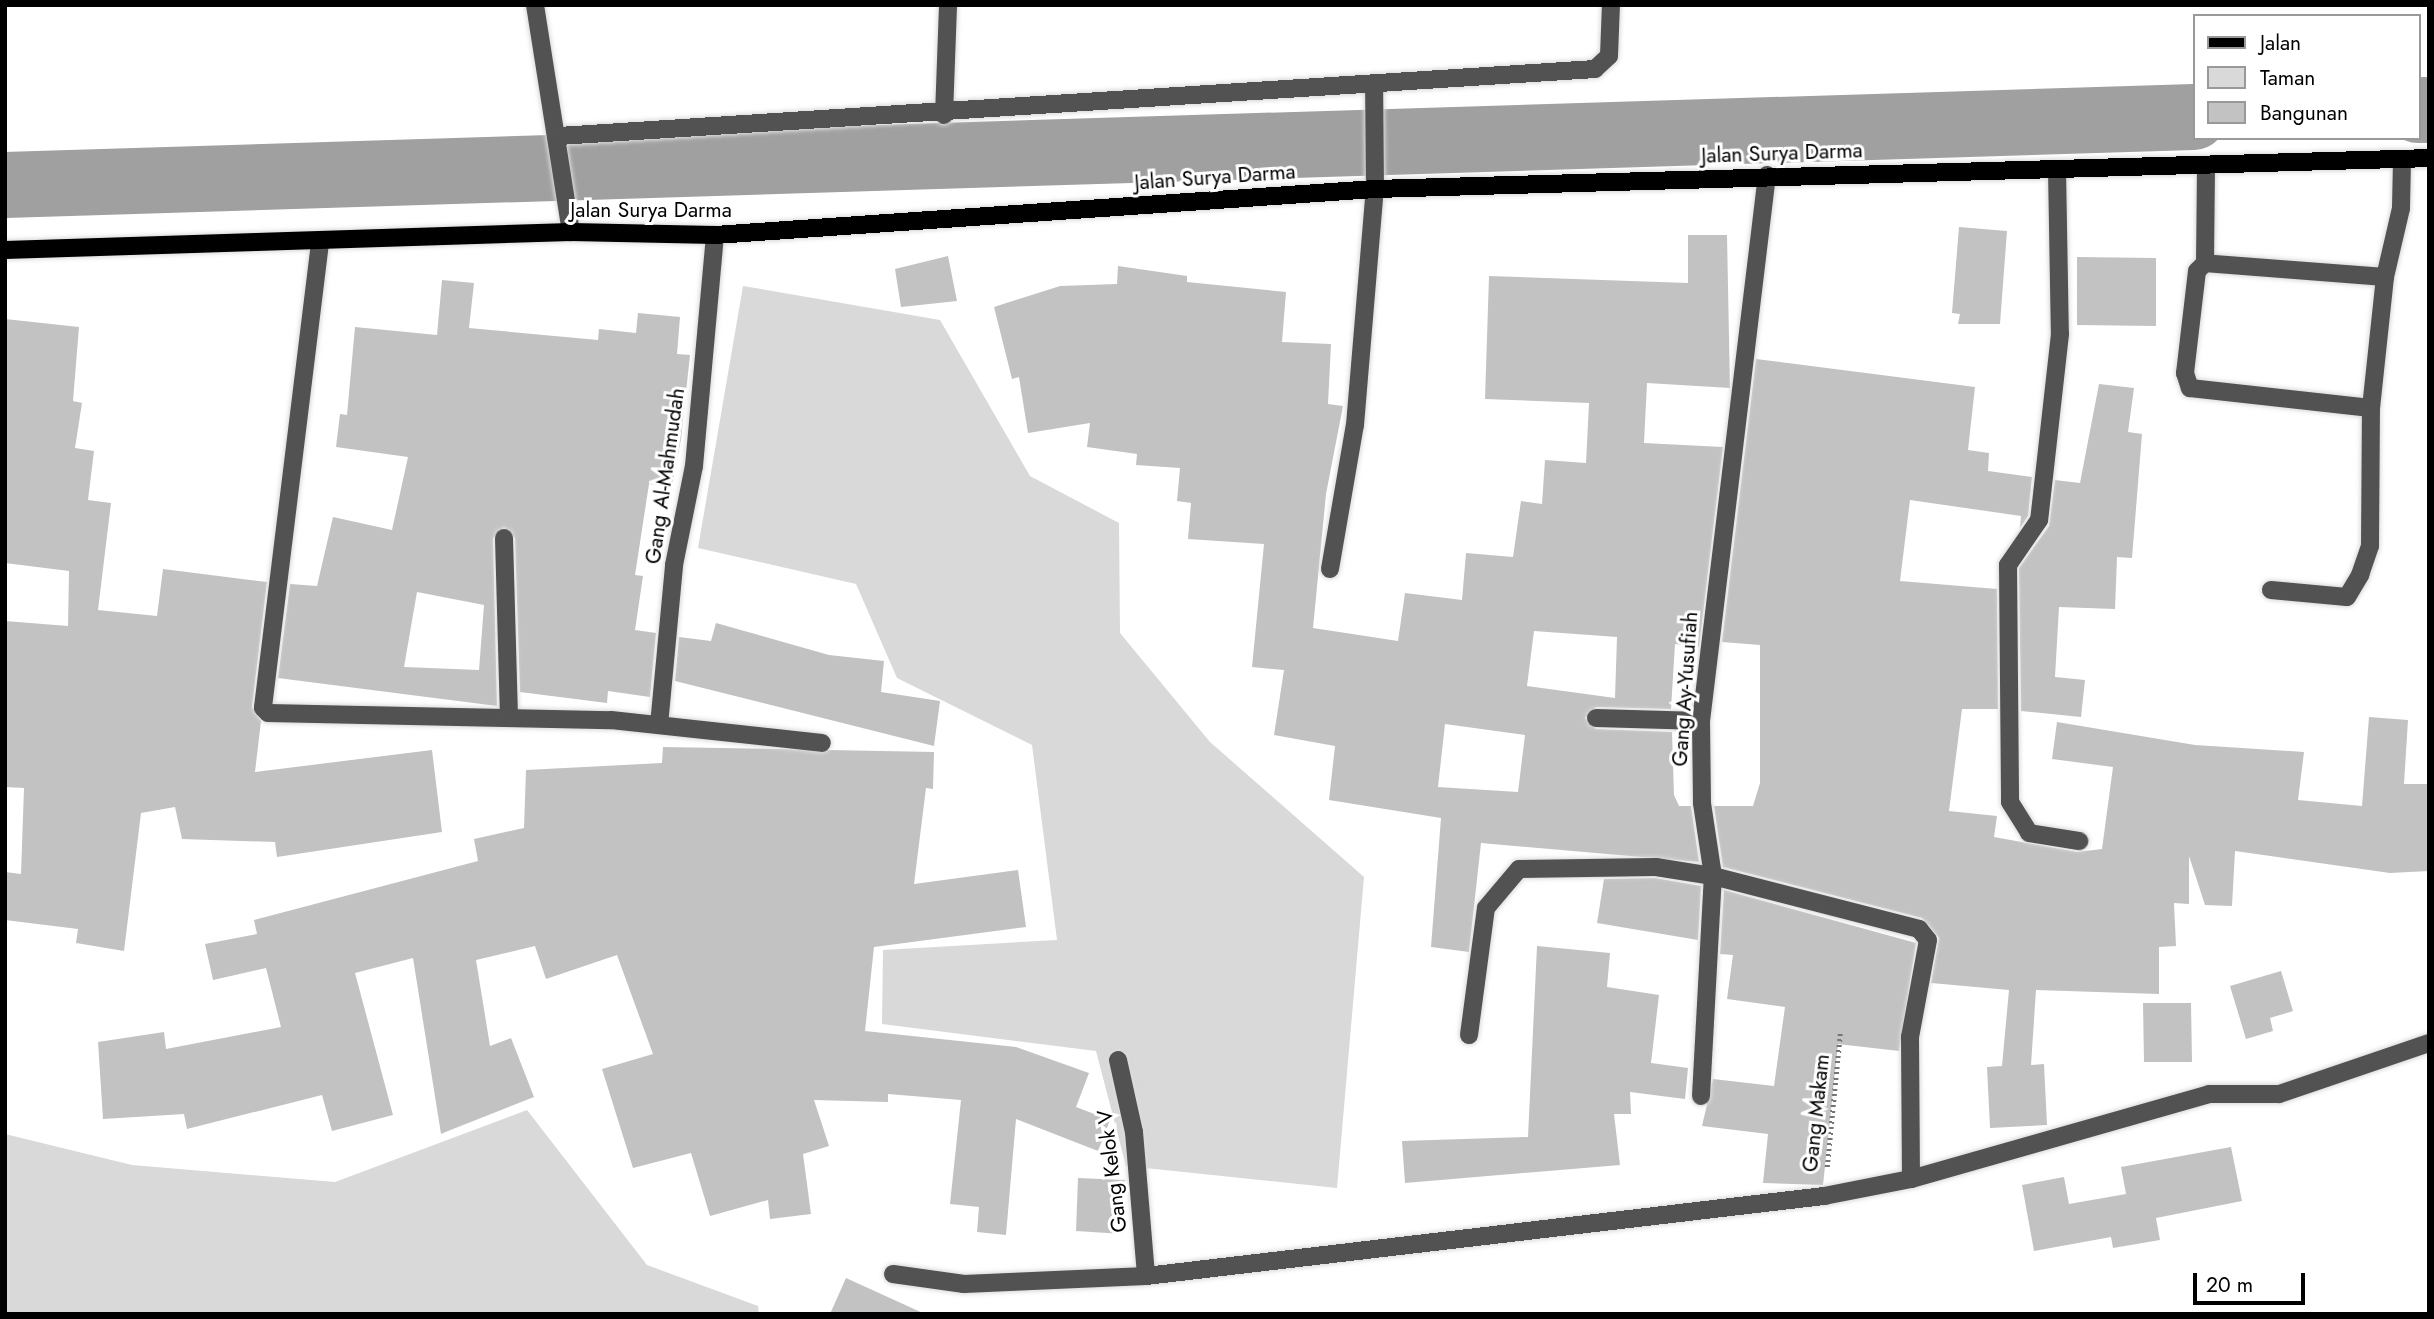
<!DOCTYPE html>
<html>
<head>
<meta charset="utf-8">
<style>
	body { margin:0 }
	#map { position:relative; width:2434px; height:1319px; overflow:hidden; background:#fff; font-family:Jost,sans-serif }
	div>[style] { position:absolute }
	.green>* { inset:0; background:#d9d9d9 }
	.river>* { height:66px; margin:-33px; padding:0 33px; transform-origin:33px; border-radius:33px; background:#a0a0a0 }
	.building>* { inset:0; background:#c2c2c2 }
	.path>* { height:4.5px; margin-top:-2.25px; transform-origin:0; background:repeating-linear-gradient(90deg,#747474 0 2px,transparent 0 5.5px) }
	.roads { filter:drop-shadow(0 0 2px #dbdbdb) drop-shadow(0 0 2px #dbdbdb) }
	.minor>* { height:18px; margin:-9px; padding:0 9px; transform-origin:9px; border-radius:9px; background:#525252 }
	.major>* { height:18px; margin:-9px; padding:0 9px; transform-origin:9px; border-radius:9px; background:#000 }
	span { translate:-50% -50%; white-space:nowrap; text-align:center; line-height:1.15; -webkit-text-stroke:6px #fff; paint-order:stroke }
	.street-label { font-size:21px; color:#000 }
	.frame { position:absolute; inset:0; border:7px solid #000; pointer-events:none }
	.legend { position:absolute; left:2193px; top:14px; width:228px; height:126px; box-sizing:border-box; background:#fff; border:2px solid #999; margin:0; padding:9px 12px; list-style:none; font-size:21px; color:#000 }
	.legend li { display:flex; align-items:center; gap:14px; height:35px }
	.legend b { width:35px; border:2px solid #999 }
	.scale { position:absolute; left:2193px; top:1273px; width:112px; height:32px; box-sizing:border-box; border:4px solid #000; border-top:0; padding-left:9px; font-size:21px; line-height:24px; white-space:nowrap; color:#000; -webkit-text-stroke:5px #fff; paint-order:stroke }
</style>
</head>
<body>
<div id="map">
	<div class="green">
		<i style="clip-path:polygon(743px 286px,940px 320px,1030px 476px,1119px 523px,1120px 633px,1210px 742px,1364px 877px,1337px 1188px,1126px 1166px,1096px 1051px,882px 1024px,883px 950px,1057px 940px,1032px 745px,897px 678px,856px 584px,698px 548px)"></i>
		<i style="clip-path:polygon(527px 1110px,647px 1265px,758px 1306px,759px 1314px,5px 1314px,5px 1134px,132px 1165px,335px 1182px)"></i>
	</div>
	<div class="river">
		<i style="left:2418px;top:110px;width:11px"></i>
		<i style="left:5px;top:185px;width:2190px;rotate:-1.78deg"></i>
	</div>
	<div class="building">
		<i style="clip-path:polygon(1959px 227px,2007px 231px,2000px 324px,1958px 324px,1960px 314px,1952px 313px)"></i>
		<i style="clip-path:polygon(evenodd,1688px 235px,1727px 235px,1730px 388px,1647px 383px,1644px 443px,1723px 447px,1699px 647px,1675px 644px,1671px 709px,1596px 707px,1585px 718px,1596px 729px,1672px 732px,1674px 795px,1679px 806px,1691px 806px,1699px 862px,1481px 843px,1469px 952px,1431px 947px,1441px 818px,1329px 800px,1335px 746px,1274px 735px,1284px 670px,1252px 667px,1264px 544px,1188px 539px,1191px 503px,1177px 501px,1180px 468px,1136px 465px,1137px 454px,1087px 447px,1090px 423px,1028px 433px,1019px 377px,1012px 379px,994px 307px,1060px 286px,1117px 284px,1118px 266px,1187px 276px,1187px 282px,1286px 292px,1282px 342px,1331px 344px,1328px 404px,1343px 406px,1326px 494px,1313px 628px,1398px 641px,1405px 593px,1462px 600px,1466px 553px,1513px 557px,1521px 501px,1542px 504px,1545px 460px,1586px 463px,1589px 403px,1485px 399px,1489px 276px,1688px 283px,1688px 235px,1534px 631px,1617px 637px,1615px 698px,1527px 686px,1534px 631px,1688px 235px,1445px 724px,1525px 735px,1518px 792px,1438px 787px,1445px 724px)"></i>
		<i style="clip-path:polygon(948px 256px,957px 301px,901px 307px,895px 269px)"></i>
		<i style="clip-path:polygon(2077px 257px,2156px 258px,2156px 326px,2077px 325px)"></i>
		<i style="clip-path:polygon(evenodd,442px 280px,474px 283px,469px 328px,598px 340px,599px 329px,636px 333px,638px 313px,680px 317px,677px 354px,690px 355px,681px 439px,672px 487px,649px 484px,635px 575px,643px 576px,635px 630px,656px 633px,650px 697px,608px 691px,607px 703px,520px 692px,515px 538px,504px 527px,493px 538px,497px 706px,278px 678px,290px 584px,317px 586px,333px 517px,392px 530px,408px 457px,336px 447px,340px 414px,347px 415px,355px 327px,437px 335px,442px 280px,417px 592px,484px 605px,479px 670px,404px 667px,417px 592px)"></i>
		<i style="clip-path:polygon(5px 319px,79px 327px,73px 401px,82px 403px,75px 448px,94px 451px,88px 500px,111px 503px,98px 610px,157px 616px,163px 569px,267px 582px,252px 707px,261px 721px,255px 772px,432px 750px,442px 832px,277px 857px,275px 842px,182px 839px,175px 807px,141px 813px,124px 951px,76px 943px,78px 929px,5px 920px,5px 872px,21px 874px,24px 788px,5px 787px,5px 621px,68px 626px,69px 571px,5px 563px)"></i>
		<i style="clip-path:polygon(1756px 359px,1975px 387px,1968px 450px,1989px 453px,1988px 471px,2032px 477px,2028px 516px,2020px 528px,2021px 516px,1910px 500px,1900px 581px,1997px 589px,1998px 709px,1962px 709px,1949px 811px,1997px 816px,1994px 837px,2077px 852px,2102px 849px,2113px 767px,2052px 759px,2057px 722px,2195px 745px,2304px 752px,2298px 800px,2362px 806px,2369px 717px,2408px 720px,2404px 784px,2429px 784px,2429px 871px,2390px 873px,2235px 851px,2232px 906px,2205px 905px,2189px 856px,2189px 904px,2174px 903px,2176px 946px,2159px 947px,2159px 994px,2036px 990px,2031px 1065px,2044px 1064px,2047px 1125px,1990px 1128px,1987px 1067px,2002px 1066px,2009px 990px,1931px 983px,1939px 938px,1922px 918px,1723px 867px,1714px 806px,1753px 806px,1760px 783px,1760px 645px,1722px 642px)"></i>
		<i style="clip-path:polygon(2099px 384px,2134px 388px,2128px 432px,2142px 434px,2132px 558px,2117px 557px,2115px 609px,2059px 607px,2055px 677px,2085px 680px,2081px 717px,2021px 711px,2019px 568px,2049px 526px,2055px 480px,2080px 483px)"></i>
		<i style="clip-path:polygon(716px 623px,829px 655px,884px 661px,881px 692px,940px 701px,934px 746px,675px 681px,679px 637px,711px 641px)"></i>
		<i style="clip-path:polygon(663px 747px,934px 752px,933px 789px,926px 788px,914px 884px,1018px 870px,1026px 927px,874px 947px,865px 1031px,1016px 1047px,1089px 1073px,1076px 1107px,1110px 1120px,1098px 1151px,1016px 1119px,1006px 1235px,977px 1232px,979px 1207px,950px 1204px,961px 1100px,888px 1094px,888px 1102px,814px 1100px,829px 1146px,803px 1154px,811px 1214px,770px 1219px,768px 1200px,710px 1216px,691px 1153px,633px 1168px,602px 1069px,653px 1054px,617px 955px,546px 979px,535px 946px,476px 960px,490px 1046px,511px 1038px,534px 1097px,448px 1131px,441px 1134px,413px 958px,355px 973px,393px 1115px,332px 1131px,322px 1095px,187px 1129px,184px 1114px,103px 1119px,98px 1042px,164px 1032px,166px 1049px,281px 1027px,266px 968px,213px 980px,205px 944px,257px 934px,254px 920px,478px 861px,474px 839px,524px 828px,526px 770px,662px 763px)"></i>
		<i style="clip-path:polygon(1655px 878px,1701px 886px,1698px 940px,1597px 923px,1604px 879px)"></i>
		<i style="clip-path:polygon(1724px 890px,1916px 943px,1899px 1051px,1838px 1044px,1823px 1185px,1763px 1183px,1768px 1134px,1702px 1126px,1713px 1079px,1774px 1086px,1785px 1007px,1727px 999px,1733px 955px,1720px 954px)"></i>
		<i style="clip-path:polygon(1537px 946px,1610px 953px,1607px 987px,1659px 995px,1651px 1063px,1688px 1068px,1685px 1099px,1630px 1092px,1631px 1114px,1614px 1114px,1620px 1165px,1405px 1183px,1402px 1141px,1528px 1137px)"></i>
		<i style="clip-path:polygon(2281px 971px,2293px 1011px,2270px 1018px,2273px 1031px,2246px 1039px,2230px 986px)"></i>
		<i style="clip-path:polygon(2143px 1003px,2191px 1003px,2192px 1062px,2144px 1062px)"></i>
		<i style="clip-path:polygon(2231px 1147px,2242px 1201px,2156px 1218px,2160px 1240px,2113px 1248px,2111px 1237px,2034px 1251px,2022px 1185px,2064px 1177px,2069px 1204px,2126px 1194px,2121px 1167px)"></i>
		<i style="clip-path:polygon(1078px 1178px,1125px 1180px,1123px 1234px,1076px 1231px)"></i>
		<i style="clip-path:polygon(846px 1278px,925px 1314px,830px 1314px)"></i>
	</div>
	<div class="path">
		<i style="left:1827px;top:1167px;width:134px;rotate:-84.4deg"></i>
	</div>
	<div class="roads">
		<div class="minor">
			<i style="left:535px;top:5px;width:230px;rotate:81deg"></i>
			<i style="left:944px;top:115px;width:110px;rotate:-87.9deg"></i>
			<i style="left:559px;top:136px;width:1038px;rotate:-3.7deg"></i>
			<i style="left:1595px;top:69px;width:19px;rotate:-43deg"></i>
			<i style="left:1609px;top:56px;width:51px;rotate:-87.8deg"></i>
			<i style="left:2057px;top:169px;width:165px;rotate:89deg"></i>
			<i style="left:2060px;top:334px;width:187px;rotate:96.4deg"></i>
			<i style="left:2039px;top:520px;width:55px;rotate:124.6deg"></i>
			<i style="left:2008px;top:565px;width:237px;rotate:89.5deg"></i>
			<i style="left:2010px;top:802px;width:36px;rotate:58deg"></i>
			<i style="left:2029px;top:833px;width:51px;rotate:9.1deg"></i>
			<i style="left:320px;top:243px;width:468px;rotate:97deg"></i>
			<i style="left:263px;top:708px;width:7px;rotate:45deg"></i>
			<i style="left:268px;top:713px;width:343px;rotate:1.2deg"></i>
			<i style="left:611px;top:720px;width:212px;rotate:6.2deg"></i>
			<i style="left:2205px;top:263px;width:98px;rotate:-89.4deg"></i>
			<i style="left:2385px;top:277px;width:181px;rotate:-175.6deg"></i>
			<i style="left:2205px;top:263px;width:11px;rotate:135deg"></i>
			<i style="left:2197px;top:271px;width:103px;rotate:96.7deg"></i>
			<i style="left:2185px;top:373px;width:16px;rotate:72deg"></i>
			<i style="left:2190px;top:388px;width:182px;rotate:6.3deg"></i>
			<i style="left:2371px;top:408px;width:132px;rotate:-83.9deg"></i>
			<i style="left:2385px;top:277px;width:71px;rotate:-76.9deg"></i>
			<i style="left:2401px;top:208px;width:48px;rotate:-88.8deg"></i>
			<i style="left:504px;top:538px;width:178px;rotate:88.4deg"></i>
			<i style="left:1330px;top:569px;width:146px;rotate:-80.2deg"></i>
			<i style="left:1355px;top:425px;width:237px;rotate:-85.2deg"></i>
			<i style="left:1375px;top:189px;width:105px;rotate:-90.5deg"></i>
			<i style="left:2271px;top:590px;width:76px;rotate:5.3deg"></i>
			<i style="left:2347px;top:597px;width:26px;rotate:-59deg"></i>
			<i style="left:2360px;top:575px;width:31px;rotate:-71deg"></i>
			<i style="left:2370px;top:546px;width:138px;rotate:-89.6deg"></i>
			<i style="left:1596px;top:718px;width:105px;rotate:1.6deg"></i>
			<i style="left:659px;top:725px;width:161px;rotate:-84.6deg"></i>
			<i style="left:674px;top:565px;width:101px;rotate:-78.6deg"></i>
			<i style="left:694px;top:466px;width:232px;rotate:-84.8deg"></i>
			<i style="left:1469px;top:1035px;width:128px;rotate:-82.4deg"></i>
			<i style="left:1486px;top:908px;width:51px;rotate:-49.8deg"></i>
			<i style="left:1519px;top:869px;width:137px;rotate:-0.8deg"></i>
			<i style="left:1656px;top:867px;width:58px;rotate:9deg"></i>
			<i style="left:1713px;top:876px;width:74px;rotate:-98.6deg"></i>
			<i style="left:1702px;top:803px;width:82px;rotate:-90.7deg"></i>
			<i style="left:1701px;top:721px;width:550px;rotate:-83.11deg"></i>
			<i style="left:1118px;top:1060px;width:74px;rotate:77.5deg"></i>
			<i style="left:1134px;top:1132px;width:144px;rotate:85.2deg"></i>
			<i style="left:1701px;top:1096px;width:220px;rotate:-86.9deg"></i>
			<i style="left:1713px;top:876px;width:213px;rotate:14.4deg"></i>
			<i style="left:1919px;top:929px;width:14px;rotate:51deg"></i>
			<i style="left:1928px;top:940px;width:99px;rotate:100.5deg"></i>
			<i style="left:1910px;top:1037px;width:142px;rotate:89.6deg"></i>
			<i style="left:893px;top:1274px;width:72px;rotate:8deg"></i>
			<i style="left:964px;top:1284px;width:182px;rotate:-2.5deg"></i>
			<i style="left:1146px;top:1276px;width:683px;rotate:-6.73deg"></i>
			<i style="left:1824px;top:1196px;width:89px;rotate:-11.1deg"></i>
			<i style="left:1911px;top:1179px;width:310px;rotate:-15.9deg"></i>
			<i style="left:2209px;top:1094px;width:70px"></i>
			<i style="left:2279px;top:1094px;width:158px;rotate:-18.8deg"></i>
		</div>
		<div class="major">
			<i style="left:5px;top:250px;width:566px;rotate:-1.82deg"></i>
			<i style="left:571px;top:232px;width:144px;rotate:1.2deg"></i>
			<i style="left:715px;top:235px;width:662px;rotate:-3.99deg"></i>
			<i style="left:1375px;top:189px;width:1054px;rotate:-1.68deg"></i>
		</div>
	</div>
	<div class="street-label">
		<span style="left:1782px;top:153px;rotate:-2deg">Jalan Surya Darma</span>
		<span style="left:1215px;top:177px;rotate:-4deg">Jalan Surya Darma</span>
		<span style="left:651px;top:210px">Jalan Surya Darma</span>
		<span style="left:665px;top:476px;rotate:-82deg">Gang Al-Mahmudah</span>
		<span style="left:1685px;top:689px;rotate:-86deg">Gang Ay-Yusufiah</span>
		<span style="left:1816px;top:1113px;rotate:-84deg">Gang Makam</span>
		<span style="left:1112px;top:1171px;rotate:-97deg">Gang Kelok V</span>
	</div>
	<div class="frame"></div>
	<ul class="legend">
	<li><b style="height:9px;background:#000"></b>Jalan</li>
	<li><b style="height:19px;background:#d9d9d9"></b>Taman</li>
	<li><b style="height:19px;background:#c2c2c2"></b>Bangunan</li>
	</ul>
	<div class="scale">20 m</div>
</div>
</body>
</html>
